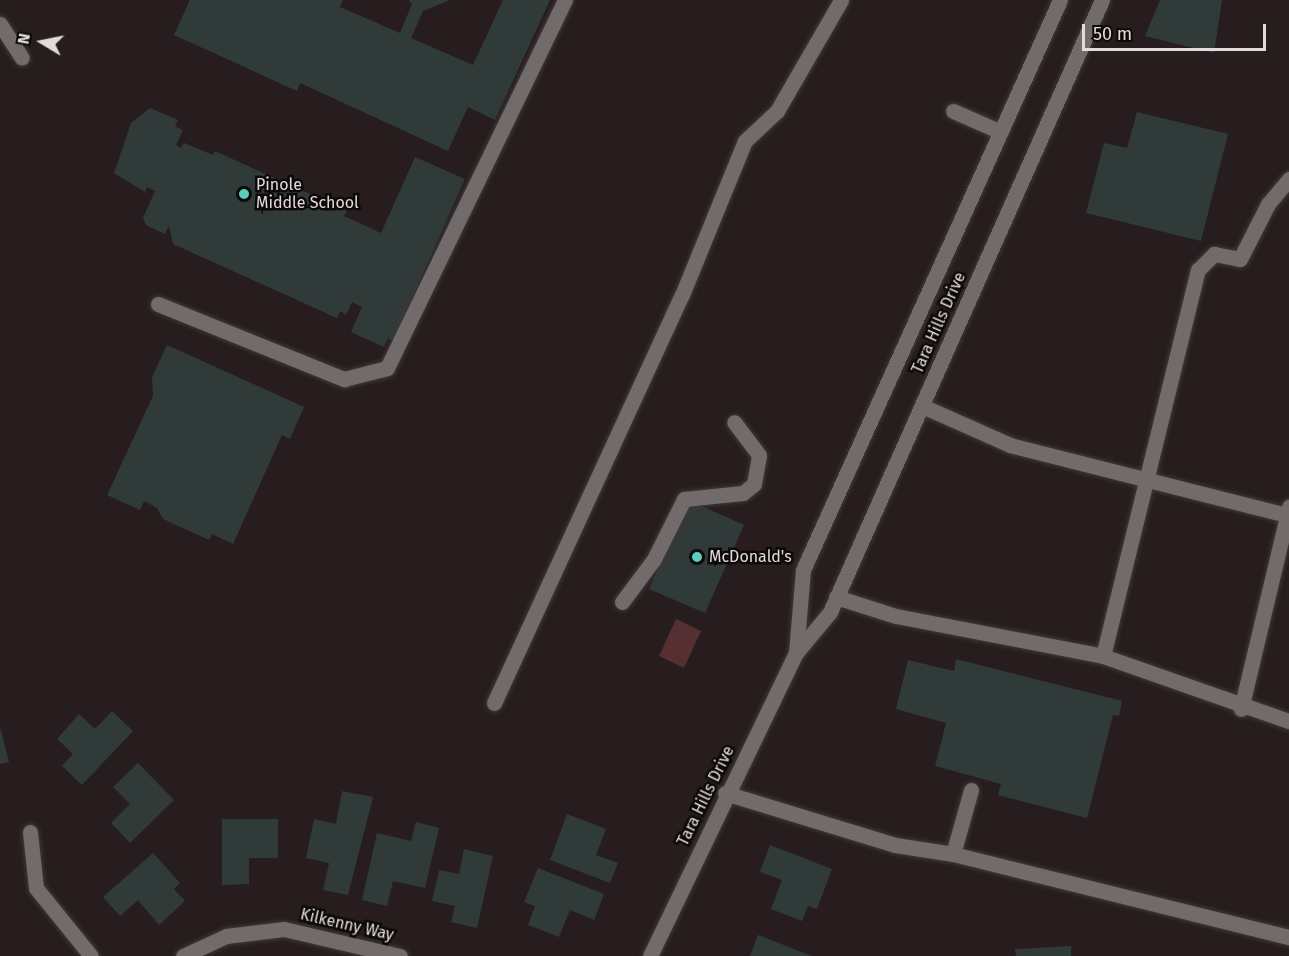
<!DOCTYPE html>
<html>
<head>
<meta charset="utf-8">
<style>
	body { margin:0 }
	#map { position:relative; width:1289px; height:956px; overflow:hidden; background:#271d1e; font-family:"Fira Sans",sans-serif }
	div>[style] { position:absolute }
	.green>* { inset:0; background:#562f32 }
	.building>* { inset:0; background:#303b39 }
	.roads { filter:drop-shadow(0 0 2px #413838) drop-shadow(0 0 2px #413838) }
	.minor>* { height:15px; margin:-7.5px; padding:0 7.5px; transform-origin:7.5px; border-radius:7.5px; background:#716b6b }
	.dots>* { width:16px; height:16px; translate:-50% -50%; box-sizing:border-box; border:3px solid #0d0909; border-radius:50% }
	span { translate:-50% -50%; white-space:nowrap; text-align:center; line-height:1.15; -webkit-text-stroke:5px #0d0909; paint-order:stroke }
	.poi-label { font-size:16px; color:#e2dbdb }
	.left { translate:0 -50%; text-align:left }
	.street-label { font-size:16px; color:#e2dbdb }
	.north { position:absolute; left:12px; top:12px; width:60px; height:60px; -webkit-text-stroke:4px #0d0909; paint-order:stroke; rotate:280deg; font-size:16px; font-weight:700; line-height:24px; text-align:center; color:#e2dbdb }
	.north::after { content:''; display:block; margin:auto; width:21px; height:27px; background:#e2dbdb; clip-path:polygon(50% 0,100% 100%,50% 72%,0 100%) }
	.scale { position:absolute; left:1082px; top:24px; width:184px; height:27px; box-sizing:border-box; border:3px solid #e2dbdb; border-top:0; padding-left:8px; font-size:18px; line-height:21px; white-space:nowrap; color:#e2dbdb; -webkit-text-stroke:4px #0d0909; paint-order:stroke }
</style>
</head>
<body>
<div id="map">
	<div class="green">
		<i style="clip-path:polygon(676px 619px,701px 631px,684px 668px,659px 656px)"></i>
	</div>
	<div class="building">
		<i style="clip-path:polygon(190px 0,343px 0,340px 7px,400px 33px,412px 4px,409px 0,450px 0,423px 11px,411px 38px,473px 65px,503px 0,550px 0,495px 120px,468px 107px,448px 151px,300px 83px,297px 91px,174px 35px)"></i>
		<i style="clip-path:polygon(1160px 0,1222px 0,1214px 53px,1145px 36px)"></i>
		<i style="clip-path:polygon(150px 108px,178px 120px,175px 126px,183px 130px,176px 145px,181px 148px,184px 143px,213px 155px,215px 151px,347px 211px,344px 216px,381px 233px,415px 157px,465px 179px,393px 341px,388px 338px,384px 347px,351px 332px,362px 307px,352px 302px,346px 315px,340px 311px,337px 318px,173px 244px,169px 226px,165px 234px,146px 225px,143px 218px,155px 191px,147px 187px,145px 192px,114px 173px,131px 123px)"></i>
		<i style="clip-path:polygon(1137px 112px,1228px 134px,1201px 241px,1086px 213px,1104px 143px,1127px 148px)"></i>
		<i style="clip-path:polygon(167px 345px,304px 407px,290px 439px,282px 435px,233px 544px,212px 534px,209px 540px,163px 519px,157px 508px,144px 501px,140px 510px,107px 495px,153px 396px,152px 377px)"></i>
		<i style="clip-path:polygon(688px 500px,744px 525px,705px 613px,649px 589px)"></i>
		<i style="clip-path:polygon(956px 659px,1122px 701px,1119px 716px,1113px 715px,1087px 818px,998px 795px,1001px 784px,935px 766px,946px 723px,896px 709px,908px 660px,954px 671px)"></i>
		<i style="clip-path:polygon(112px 711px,133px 731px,82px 785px,62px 766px,73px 754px,57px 739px,79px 714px,95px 729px)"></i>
		<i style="clip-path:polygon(0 727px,9px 762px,0 764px)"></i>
		<i style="clip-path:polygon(138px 763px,174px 800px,130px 843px,111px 823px,130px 804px,113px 787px)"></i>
		<i style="clip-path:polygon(342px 791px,373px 797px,348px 895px,323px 890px,329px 863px,306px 858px,314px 819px,336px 824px)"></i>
		<i style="clip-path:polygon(567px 814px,606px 829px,596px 855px,618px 863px,610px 883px,550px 860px)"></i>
		<i style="clip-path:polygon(222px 819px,278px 819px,278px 858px,249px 858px,249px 884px,222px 885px)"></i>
		<i style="clip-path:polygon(416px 822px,439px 828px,425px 888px,393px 881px,387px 906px,362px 900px,377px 833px,411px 841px)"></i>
		<i style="clip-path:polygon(770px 845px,832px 869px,817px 909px,808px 906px,802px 921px,771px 909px,782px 880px,760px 872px)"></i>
		<i style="clip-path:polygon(464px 849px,493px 856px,477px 928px,451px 922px,455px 906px,432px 901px,439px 870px,459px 874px)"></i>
		<i style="clip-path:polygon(153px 853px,180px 883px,174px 889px,185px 901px,159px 925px,138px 900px,120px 916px,103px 897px)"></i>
		<i style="clip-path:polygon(538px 868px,604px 894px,594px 920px,570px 910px,559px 937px,528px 925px,535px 906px,524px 902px)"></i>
		<i style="clip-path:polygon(758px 935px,812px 956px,750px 956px)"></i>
		<i style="clip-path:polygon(1071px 946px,1071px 956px,1016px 956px,1015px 949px)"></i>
	</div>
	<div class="roads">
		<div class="minor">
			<i style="left:0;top:24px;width:40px;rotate:57.1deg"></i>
			<i style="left:953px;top:111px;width:52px;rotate:23.6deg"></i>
			<i style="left:158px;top:304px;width:201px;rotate:22deg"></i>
			<i style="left:344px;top:379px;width:44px;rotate:-14.3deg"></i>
			<i style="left:387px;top:368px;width:409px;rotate:-64.2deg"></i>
			<i style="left:922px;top:406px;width:96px;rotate:23.9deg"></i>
			<i style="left:1010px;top:445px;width:286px;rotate:14.2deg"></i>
			<i style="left:836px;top:597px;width:63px;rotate:17.6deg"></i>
			<i style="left:896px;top:616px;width:211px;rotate:10.9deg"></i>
			<i style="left:1103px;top:656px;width:197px;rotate:19.3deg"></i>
			<i style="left:622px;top:602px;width:54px;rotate:-53.3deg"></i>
			<i style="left:654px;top:559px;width:67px;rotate:-63.4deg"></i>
			<i style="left:684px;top:499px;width:59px;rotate:-5.8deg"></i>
			<i style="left:743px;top:493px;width:14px;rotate:-39deg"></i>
			<i style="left:754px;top:484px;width:29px;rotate:-80deg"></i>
			<i style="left:759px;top:455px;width:41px;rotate:-127.1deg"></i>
			<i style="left:796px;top:653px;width:83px;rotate:-85.2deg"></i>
			<i style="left:803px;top:570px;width:625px;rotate:-65.73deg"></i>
			<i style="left:1103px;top:656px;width:398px;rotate:-76.2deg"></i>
			<i style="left:1198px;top:270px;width:23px;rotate:-45deg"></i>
			<i style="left:1214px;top:254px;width:26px;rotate:11deg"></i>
			<i style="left:1240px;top:259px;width:62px;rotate:-63deg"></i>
			<i style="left:1268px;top:204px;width:33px;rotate:-50deg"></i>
			<i style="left:494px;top:703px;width:449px;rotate:-65.3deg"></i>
			<i style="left:682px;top:295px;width:166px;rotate:-67.8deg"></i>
			<i style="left:745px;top:141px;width:44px;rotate:-43.2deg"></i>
			<i style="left:777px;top:111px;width:128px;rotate:-60deg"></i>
			<i style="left:1241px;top:709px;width:208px;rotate:-76.6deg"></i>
			<i style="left:971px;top:790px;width:66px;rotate:105.7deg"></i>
			<i style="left:953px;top:854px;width:346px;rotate:13.9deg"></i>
			<i style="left:725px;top:793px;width:178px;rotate:17deg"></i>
			<i style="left:895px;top:845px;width:59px;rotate:8.8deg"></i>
			<i style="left:30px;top:832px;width:56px;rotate:83.9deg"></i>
			<i style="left:36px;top:888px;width:87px;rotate:51deg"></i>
			<i style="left:183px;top:956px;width:47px;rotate:-24.9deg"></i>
			<i style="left:226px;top:936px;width:58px;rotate:-6.9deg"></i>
			<i style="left:284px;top:929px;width:119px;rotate:13.1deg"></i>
			<i style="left:650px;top:956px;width:336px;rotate:-64.3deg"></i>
			<i style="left:796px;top:653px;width:53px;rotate:-50.3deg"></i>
			<i style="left:830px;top:612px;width:670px;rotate:-66.04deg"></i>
		</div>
	</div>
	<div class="dots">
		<i style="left:244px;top:194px;background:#59cebf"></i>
		<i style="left:697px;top:557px;background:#59cebf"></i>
	</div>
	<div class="poi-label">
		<span class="left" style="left:256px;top:194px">Pinole<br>Middle School</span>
		<span class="left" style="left:709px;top:557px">McDonald's</span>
	</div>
	<div class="street-label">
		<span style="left:939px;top:323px;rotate:-66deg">Tara Hills Drive</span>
		<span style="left:706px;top:796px;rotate:-64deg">Tara Hills Drive</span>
		<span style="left:347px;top:925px;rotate:13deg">Kilkenny Way</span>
	</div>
	<div class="north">N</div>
	<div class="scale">50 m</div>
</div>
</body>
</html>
